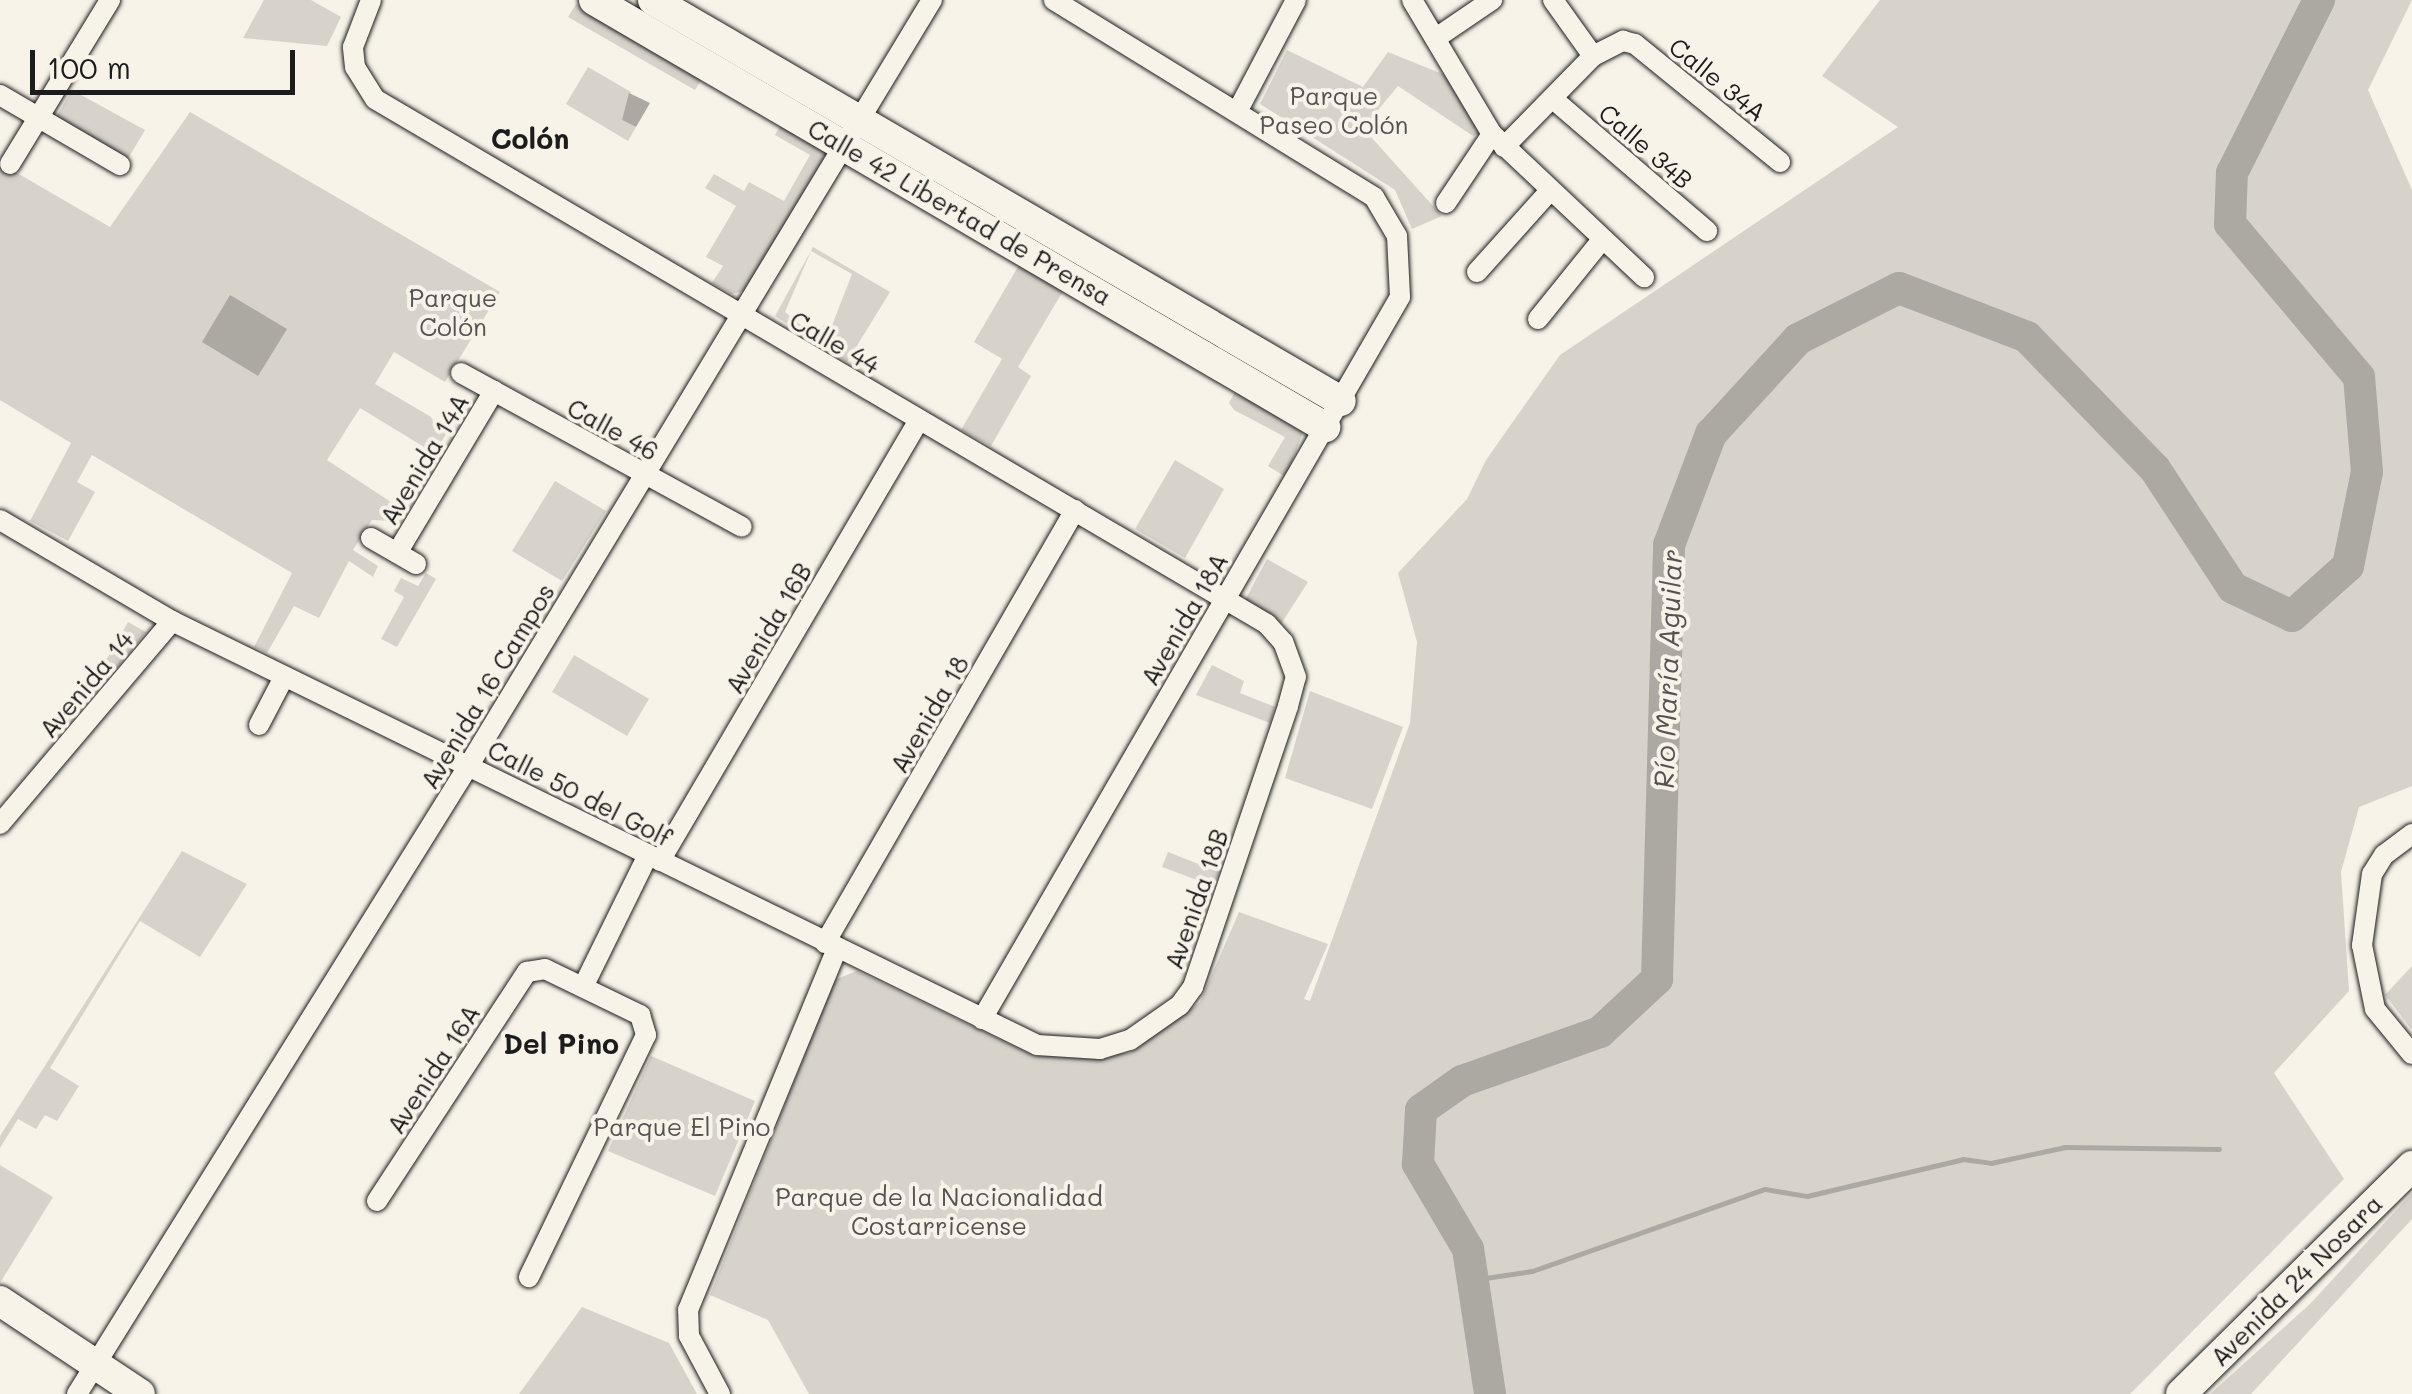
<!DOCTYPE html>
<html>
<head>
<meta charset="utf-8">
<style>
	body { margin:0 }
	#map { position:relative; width:2412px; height:1394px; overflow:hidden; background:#f7f3e8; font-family:Mali,sans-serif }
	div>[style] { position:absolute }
	.green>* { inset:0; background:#d7d3cb }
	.water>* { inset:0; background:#aca9a2 }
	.stream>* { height:5px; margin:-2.5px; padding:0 2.5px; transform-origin:2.5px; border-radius:2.5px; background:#aca9a2 }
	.river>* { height:32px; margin:-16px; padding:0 16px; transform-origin:16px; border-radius:16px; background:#aca9a2 }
	.roads { filter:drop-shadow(0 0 2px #1c1c1c) drop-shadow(0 0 2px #1c1c1c) }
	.street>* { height:20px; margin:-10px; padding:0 10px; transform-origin:10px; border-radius:10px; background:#f7f3e8 }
	.secondary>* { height:30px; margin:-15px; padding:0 15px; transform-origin:15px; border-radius:15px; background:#f7f3e8 }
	span { translate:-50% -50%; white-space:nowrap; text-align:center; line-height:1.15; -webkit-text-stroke:8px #f7f3e8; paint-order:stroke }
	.street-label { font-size:25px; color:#1c1c1c }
	.park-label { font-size:25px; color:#545351 }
	.neighbourhood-label { font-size:28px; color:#1c1c1c; font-weight:700 }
	.water-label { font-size:28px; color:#565452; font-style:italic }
	.scale { position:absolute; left:30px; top:50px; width:265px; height:45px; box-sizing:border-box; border:5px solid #1c1c1c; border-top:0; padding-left:12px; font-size:30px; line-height:35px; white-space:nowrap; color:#1c1c1c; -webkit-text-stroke:8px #f7f3e8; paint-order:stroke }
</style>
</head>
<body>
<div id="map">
	<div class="green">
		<i style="clip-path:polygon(264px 0,311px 0,341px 17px,327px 46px,243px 38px)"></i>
		<i style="clip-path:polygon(1880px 0,2412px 0,2368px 90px,2412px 190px,2412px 786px,2359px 807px,2341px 872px,2349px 991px,2274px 1073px,2344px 1179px,2130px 1394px,809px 1394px,768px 1320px,710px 1295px,834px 980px,857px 971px,1034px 1056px,1130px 1053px,1200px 1002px,1239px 912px,1328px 944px,1304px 999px,1310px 1001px,1410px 723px,1417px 642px,1398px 573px,1467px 499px,1486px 460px,1560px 355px,1898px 127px,1822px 76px)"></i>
		<i style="clip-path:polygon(576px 4px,704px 75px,695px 90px,568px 17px)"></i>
		<i style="clip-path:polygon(1287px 50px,1363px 87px,1388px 52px,1445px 75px,1480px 132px,1473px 136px,1398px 86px,1363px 128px,1442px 216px,1412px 229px,1395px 190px,1260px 104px)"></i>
		<i style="clip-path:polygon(588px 67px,631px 92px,622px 120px,636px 127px,628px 141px,566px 104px)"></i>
		<i style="clip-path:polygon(72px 90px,145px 130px,126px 162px,55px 119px)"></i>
		<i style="clip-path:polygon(190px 112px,500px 292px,445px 382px,394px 352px,375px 384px,450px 428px,434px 453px,360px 408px,327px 460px,400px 508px,391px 521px,372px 520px,353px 550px,378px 566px,373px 577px,349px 561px,319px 618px,294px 606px,267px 653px,254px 647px,292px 573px,92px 455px,77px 482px,95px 492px,68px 541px,30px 521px,71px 443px,0 400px,0 163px,110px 227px)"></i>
		<i style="clip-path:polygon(784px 119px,828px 151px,745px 291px,732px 294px,712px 283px,723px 266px,706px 257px,736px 206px,705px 188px,714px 174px,744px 191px,749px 182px,784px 201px,810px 155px,775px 135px)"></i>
		<i style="clip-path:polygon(evenodd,813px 247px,890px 292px,847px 362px,775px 316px,813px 247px,811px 251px,852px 274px,831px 328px,823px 325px,816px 338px,785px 312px,811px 251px)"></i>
		<i style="clip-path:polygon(1019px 265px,1063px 291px,1018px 367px,1031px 376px,991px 446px,961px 430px,1002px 359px,974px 342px)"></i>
		<i style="clip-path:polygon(1235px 392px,1303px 432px,1286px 477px,1268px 466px,1285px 437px,1234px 410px,1229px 403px)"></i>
		<i style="clip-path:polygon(1175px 460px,1224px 489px,1185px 558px,1135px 529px)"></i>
		<i style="clip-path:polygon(555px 481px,606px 511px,562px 581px,512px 551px)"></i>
		<i style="clip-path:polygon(1267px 559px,1308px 582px,1281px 624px,1244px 602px)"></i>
		<i style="clip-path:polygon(426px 573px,436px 579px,397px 647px,381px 639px,404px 597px,394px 591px,401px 578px,418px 586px)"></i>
		<i style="clip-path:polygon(128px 622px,146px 632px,106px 680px,97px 676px)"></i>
		<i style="clip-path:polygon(574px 655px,649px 699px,627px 736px,552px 692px)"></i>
		<i style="clip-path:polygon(1212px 665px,1244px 681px,1240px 693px,1275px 707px,1270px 723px,1196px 695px)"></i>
		<i style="clip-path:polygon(1310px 691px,1403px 727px,1372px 809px,1285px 778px)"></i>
		<i style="clip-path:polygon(182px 851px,247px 884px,200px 957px,140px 921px,50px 1068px,79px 1086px,57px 1121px,45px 1115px,36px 1129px,18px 1119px,0 1148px,0 1136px)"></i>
		<i style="clip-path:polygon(1168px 852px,1219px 872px,1213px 886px,1162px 867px)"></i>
		<i style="clip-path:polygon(2412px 966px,2412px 1030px,2385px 995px)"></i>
		<i style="clip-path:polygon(651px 1056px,755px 1101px,715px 1196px,608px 1151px)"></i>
		<i style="clip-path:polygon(0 1165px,53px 1197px,0 1283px)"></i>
		<i style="clip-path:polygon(2412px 1193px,2412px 1219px,2251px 1394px,2210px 1394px,2310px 1304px)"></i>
		<i style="clip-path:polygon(582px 1307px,669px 1343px,697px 1394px,519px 1394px)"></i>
	</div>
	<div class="water">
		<i style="clip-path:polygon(629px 93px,650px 103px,636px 127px,622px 120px)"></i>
		<i style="clip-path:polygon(230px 295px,287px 329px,258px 376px,202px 342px)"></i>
	</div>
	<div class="stream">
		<i style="left:1472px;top:1280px;width:61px;rotate:-8.5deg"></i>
		<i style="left:1532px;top:1271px;width:247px;rotate:-19.4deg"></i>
		<i style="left:1765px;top:1189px;width:43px;rotate:9.5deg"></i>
		<i style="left:1807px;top:1196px;width:160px;rotate:-13.3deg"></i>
		<i style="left:1963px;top:1159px;width:28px;rotate:8deg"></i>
		<i style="left:1991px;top:1163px;width:76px;rotate:-12.2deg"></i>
		<i style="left:2065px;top:1147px;width:154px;rotate:0.7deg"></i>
	</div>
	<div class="river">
		<i style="left:1490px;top:1394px;width:147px;rotate:-98.6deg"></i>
		<i style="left:1468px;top:1249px;width:99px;rotate:-120.5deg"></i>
		<i style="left:1418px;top:1164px;width:54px;rotate:-86.8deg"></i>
		<i style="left:1421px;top:1110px;width:50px;rotate:-35.3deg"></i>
		<i style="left:1462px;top:1081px;width:146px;rotate:-19.5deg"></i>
		<i style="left:1600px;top:1032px;width:78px;rotate:-42.9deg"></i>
		<i style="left:1657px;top:979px;width:434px;rotate:-88.4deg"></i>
		<i style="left:1669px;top:545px;width:119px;rotate:-69.3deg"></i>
		<i style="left:1711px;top:434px;width:129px;rotate:-47.5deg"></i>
		<i style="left:1798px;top:339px;width:113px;rotate:-26.8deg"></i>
		<i style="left:1899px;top:288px;width:137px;rotate:20.9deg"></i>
		<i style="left:2027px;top:337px;width:184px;rotate:45.9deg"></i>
		<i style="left:2155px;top:469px;width:142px;rotate:56.8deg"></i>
		<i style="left:2233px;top:588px;width:65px;rotate:25.4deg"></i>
		<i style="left:2292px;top:616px;width:75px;rotate:-41.8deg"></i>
		<i style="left:2348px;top:566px;width:96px;rotate:-78.6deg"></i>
		<i style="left:2367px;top:472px;width:95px;rotate:-94.8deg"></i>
		<i style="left:2359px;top:377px;width:200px;rotate:-130.1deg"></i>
		<i style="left:2230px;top:224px;width:51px;rotate:-87.8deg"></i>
		<i style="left:2232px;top:173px;width:194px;rotate:-63.3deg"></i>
	</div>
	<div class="roads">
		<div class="street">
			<i style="left:1412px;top:0;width:156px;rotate:59.2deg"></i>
			<i style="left:1492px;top:134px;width:209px;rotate:43.3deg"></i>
			<i style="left:1553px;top:0;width:69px;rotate:54.5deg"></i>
			<i style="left:1436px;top:38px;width:68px;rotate:-34.2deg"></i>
			<i style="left:0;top:95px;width:139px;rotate:30.3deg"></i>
			<i style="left:1553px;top:99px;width:203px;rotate:40.6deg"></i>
			<i style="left:1238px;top:110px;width:124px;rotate:-62.2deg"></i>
			<i style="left:1504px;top:147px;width:127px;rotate:-45.6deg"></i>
			<i style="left:1593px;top:56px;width:34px;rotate:-27deg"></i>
			<i style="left:1623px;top:41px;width:12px;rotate:14deg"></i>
			<i style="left:1635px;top:44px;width:187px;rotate:39.1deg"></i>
			<i style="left:10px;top:164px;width:192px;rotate:-58.6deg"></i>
			<i style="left:1446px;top:203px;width:83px;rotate:-56.3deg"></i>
			<i style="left:1477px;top:272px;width:106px;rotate:-48.1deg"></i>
			<i style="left:1538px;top:319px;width:100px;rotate:-51.1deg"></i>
			<i style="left:461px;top:373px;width:320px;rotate:28.7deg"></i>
			<i style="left:0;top:520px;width:199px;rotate:30.4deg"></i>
			<i style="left:172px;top:621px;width:963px;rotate:26.11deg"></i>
			<i style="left:1037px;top:1045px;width:63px;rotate:3.6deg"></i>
			<i style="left:1100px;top:1049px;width:31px;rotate:-17deg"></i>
			<i style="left:1130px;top:1040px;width:61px;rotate:-35deg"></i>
			<i style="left:1180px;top:1005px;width:22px;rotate:-54deg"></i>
			<i style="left:1193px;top:987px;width:297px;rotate:-71.3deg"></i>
			<i style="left:1288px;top:706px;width:30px;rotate:-75deg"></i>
			<i style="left:1296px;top:677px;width:37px;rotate:-110deg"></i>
			<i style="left:1283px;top:642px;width:24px;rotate:-132deg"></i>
			<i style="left:1267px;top:624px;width:1035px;rotate:-149.52deg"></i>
			<i style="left:375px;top:99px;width:38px;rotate:-122deg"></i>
			<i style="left:355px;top:67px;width:20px;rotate:-96deg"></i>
			<i style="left:353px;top:47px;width:50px;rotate:-69deg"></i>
			<i style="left:371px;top:538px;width:52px;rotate:30deg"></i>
			<i style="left:397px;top:553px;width:189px;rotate:-59.1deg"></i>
			<i style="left:259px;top:725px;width:54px;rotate:-62.5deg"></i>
			<i style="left:0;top:824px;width:266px;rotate:-49.7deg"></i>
			<i style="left:2412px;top:834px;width:35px;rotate:143deg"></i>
			<i style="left:2384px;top:855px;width:22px;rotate:122deg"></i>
			<i style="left:2372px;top:874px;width:72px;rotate:98deg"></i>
			<i style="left:2362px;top:945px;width:65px;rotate:78.5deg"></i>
			<i style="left:2375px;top:1009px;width:58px;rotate:50.6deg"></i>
			<i style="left:660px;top:861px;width:511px;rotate:-59.57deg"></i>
			<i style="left:825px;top:943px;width:500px;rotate:-60deg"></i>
			<i style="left:583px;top:987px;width:147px;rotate:-63.8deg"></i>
			<i style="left:982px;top:1019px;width:834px;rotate:-59.93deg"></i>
			<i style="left:1400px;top:297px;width:61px;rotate:-92.8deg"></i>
			<i style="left:1397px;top:236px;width:45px;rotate:-120.5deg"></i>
			<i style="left:1374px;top:197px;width:376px;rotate:-148.4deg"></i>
			<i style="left:377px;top:1201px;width:274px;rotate:-56.8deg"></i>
			<i style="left:527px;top:972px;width:18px;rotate:-9deg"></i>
			<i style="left:545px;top:969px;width:106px;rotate:25.8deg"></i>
			<i style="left:640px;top:1015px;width:21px;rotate:73deg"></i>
			<i style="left:646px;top:1035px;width:269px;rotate:115.8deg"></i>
			<i style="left:77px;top:1394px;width:741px;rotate:-58.07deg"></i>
			<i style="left:469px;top:765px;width:894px;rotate:-58.82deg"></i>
			<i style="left:720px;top:1394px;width:66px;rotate:-118.1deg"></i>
			<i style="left:689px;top:1336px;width:26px;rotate:-92deg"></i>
			<i style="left:688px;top:1310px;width:391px;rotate:-67.6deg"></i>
		</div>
		<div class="secondary">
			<i style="left:594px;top:0;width:847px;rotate:30.29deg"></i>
			<i style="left:653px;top:0;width:796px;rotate:30.24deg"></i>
			<i style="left:0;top:1301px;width:168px;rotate:33.6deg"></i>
			<i style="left:2181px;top:1394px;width:325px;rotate:-44.6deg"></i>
		</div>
	</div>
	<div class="street-label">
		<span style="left:1718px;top:79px;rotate:39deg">Calle 34A</span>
		<span style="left:1646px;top:146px;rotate:41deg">Calle 34B</span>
		<span style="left:960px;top:212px;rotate:30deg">Calle 42 Libertad de Prensa</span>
		<span style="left:835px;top:342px;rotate:30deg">Calle 44</span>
		<span style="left:613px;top:429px;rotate:29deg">Calle 46</span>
		<span style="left:424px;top:459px;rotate:-59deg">Avenida 14A</span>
		<span style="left:1184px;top:619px;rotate:-60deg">Avenida 18A</span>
		<span style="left:768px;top:628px;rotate:-60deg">Avenida 16B</span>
		<span style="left:86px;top:684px;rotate:-50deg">Avenida 14</span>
		<span style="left:487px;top:686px;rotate:-59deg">Avenida 16 Campos</span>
		<span style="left:929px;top:714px;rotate:-60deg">Avenida 18</span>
		<span style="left:580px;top:793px;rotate:27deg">Calle 50 del Golf</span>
		<span style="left:1196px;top:899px;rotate:-71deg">Avenida 18B</span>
		<span style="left:433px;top:1069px;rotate:-57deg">Avenida 16A</span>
		<span style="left:2296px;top:1280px;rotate:-45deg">Avenida 24 Nosara</span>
	</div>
	<div class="park-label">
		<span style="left:1334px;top:110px">Parque<br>Paseo Colón</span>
		<span style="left:453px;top:312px">Parque<br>Colón</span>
		<span style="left:682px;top:1126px">Parque El Pino</span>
		<span style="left:939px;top:1211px">Parque de la Nacionalidad<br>Costarricense</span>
	</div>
	<div class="neighbourhood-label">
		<span style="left:530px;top:138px">Colón</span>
		<span style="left:561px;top:1043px">Del Pino</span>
	</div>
	<div class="water-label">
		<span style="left:1667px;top:669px;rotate:-88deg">Río María Aguilar</span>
	</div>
	<div class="scale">100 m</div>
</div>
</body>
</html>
